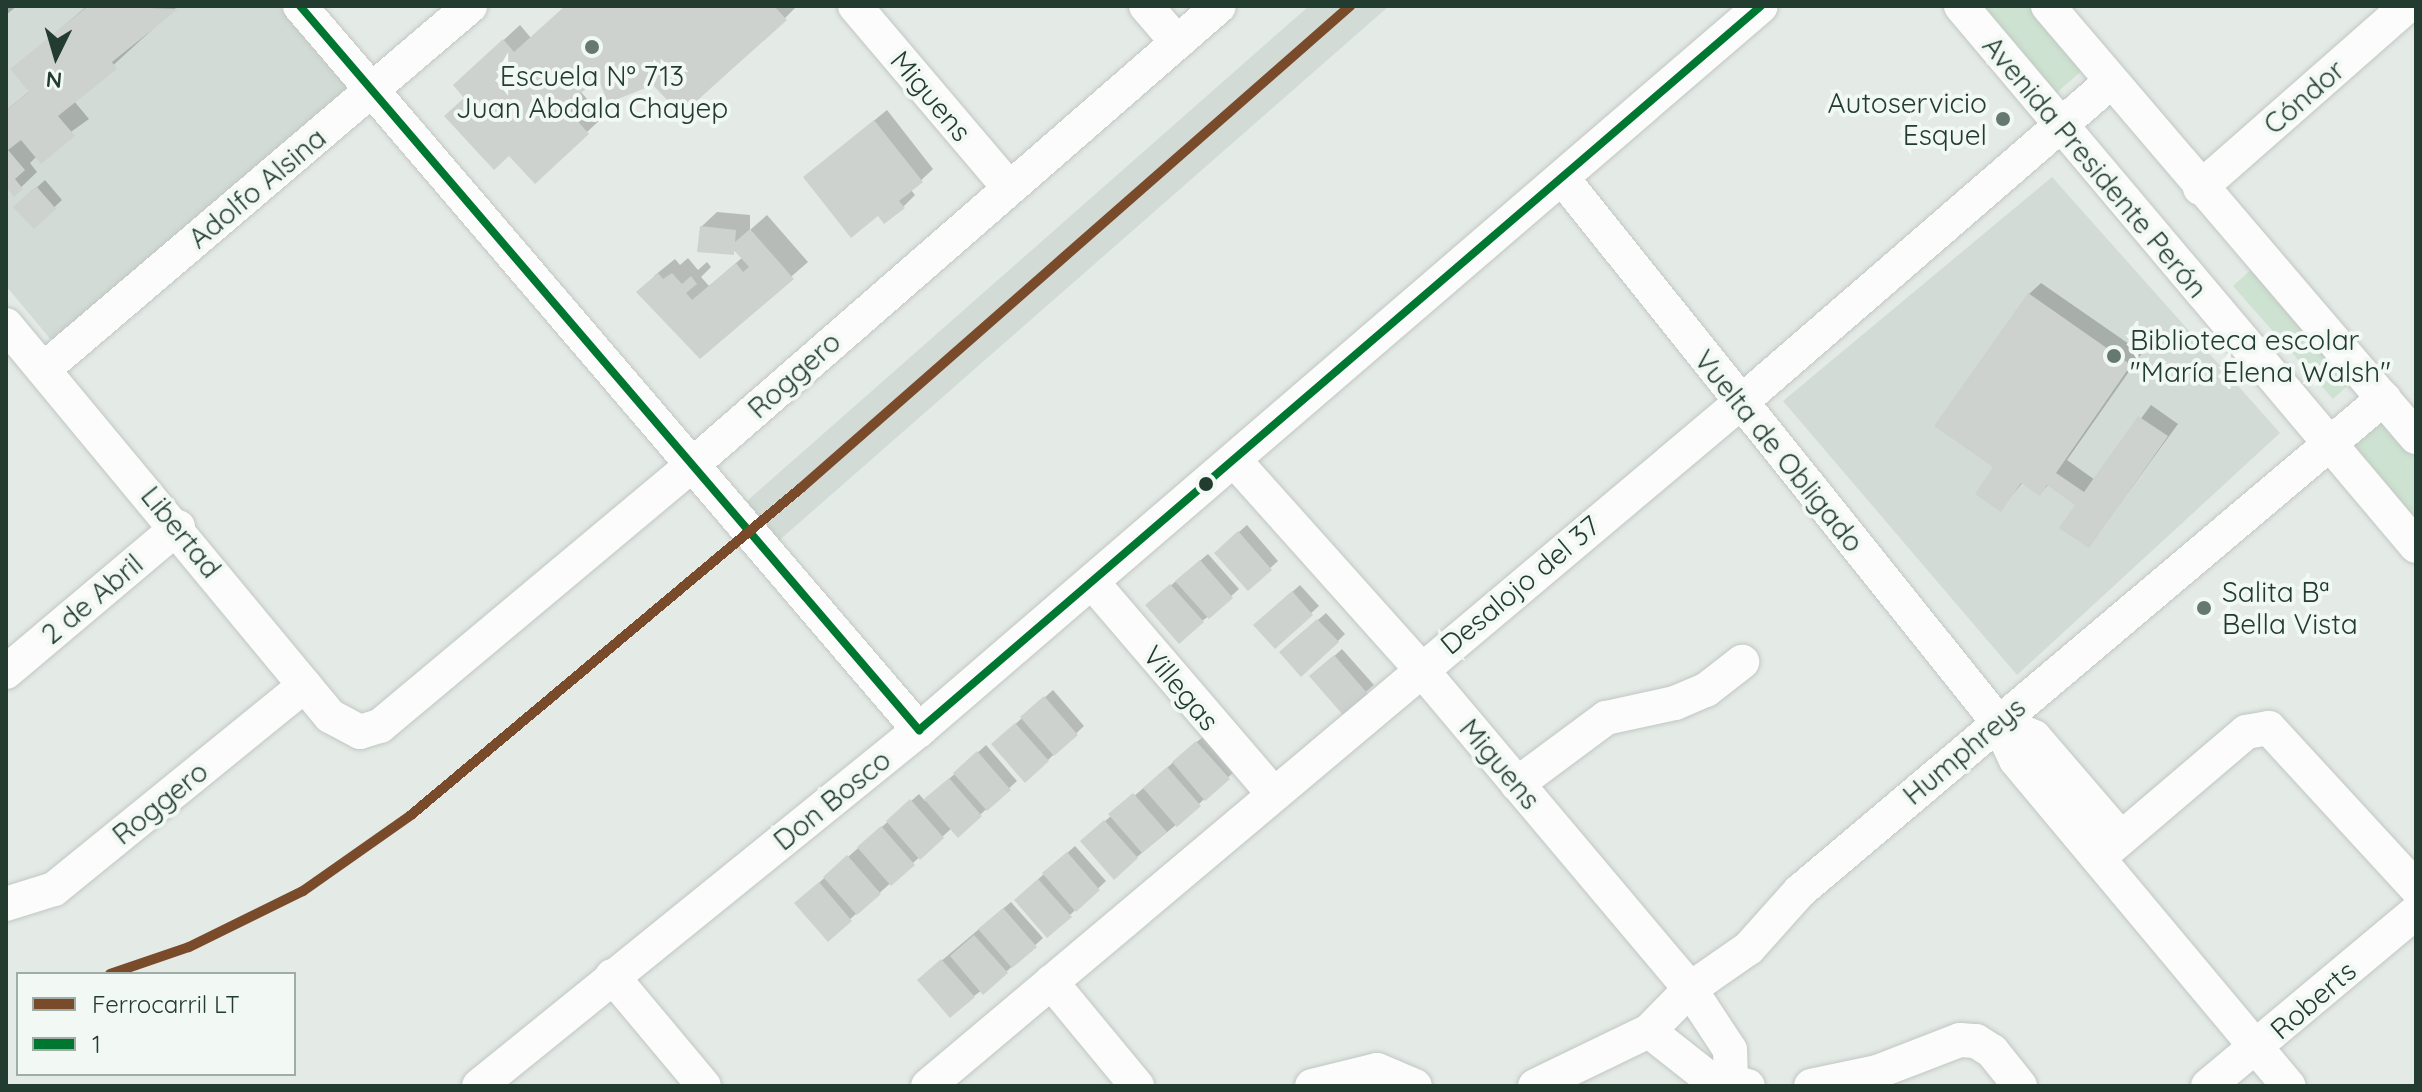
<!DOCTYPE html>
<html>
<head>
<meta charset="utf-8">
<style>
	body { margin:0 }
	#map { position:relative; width:2422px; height:1092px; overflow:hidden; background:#e4eae6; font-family:Quicksand,sans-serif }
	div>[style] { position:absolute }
	.built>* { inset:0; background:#d2dbd5 }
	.green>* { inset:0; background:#cde2d0 }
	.shadow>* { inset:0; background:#0003 }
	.building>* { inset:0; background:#cdd2cf }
	.roads { filter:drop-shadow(0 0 2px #c1c7c3) drop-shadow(0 0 2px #c1c7c3) }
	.minor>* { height:34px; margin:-17px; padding:0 17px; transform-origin:17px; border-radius:17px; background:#fbfcfb }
	.bus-1>* { height:8px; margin:-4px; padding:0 4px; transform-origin:4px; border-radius:4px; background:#007731 }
	.rail-1>* { height:10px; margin:-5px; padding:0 5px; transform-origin:5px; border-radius:5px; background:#7a4b2a }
	.dots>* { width:22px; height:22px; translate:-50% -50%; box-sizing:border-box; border:4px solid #f2f8f4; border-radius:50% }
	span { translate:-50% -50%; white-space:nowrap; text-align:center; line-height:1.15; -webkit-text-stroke:8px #f2f8f4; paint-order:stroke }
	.poi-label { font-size:28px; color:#223c30 }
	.right { translate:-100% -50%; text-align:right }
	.left { translate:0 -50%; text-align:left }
	.street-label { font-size:28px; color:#223c30 }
	.frame { position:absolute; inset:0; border:8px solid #223c30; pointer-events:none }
	.legend { position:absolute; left:16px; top:972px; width:280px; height:104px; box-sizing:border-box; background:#f2f8f4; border:2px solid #9fada6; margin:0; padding:10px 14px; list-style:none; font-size:24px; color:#223c30 }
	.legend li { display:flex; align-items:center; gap:16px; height:40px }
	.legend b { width:40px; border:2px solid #9fada6 }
	.north { position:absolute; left:16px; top:16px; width:80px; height:80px; -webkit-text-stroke:6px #f2f8f4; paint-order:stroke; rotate:185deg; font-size:22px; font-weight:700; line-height:32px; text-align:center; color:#223c30 }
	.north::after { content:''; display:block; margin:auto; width:28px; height:36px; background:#223c30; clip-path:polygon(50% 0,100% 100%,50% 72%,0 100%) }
</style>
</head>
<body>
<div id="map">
	<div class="built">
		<i style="clip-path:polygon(6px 6px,279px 6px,348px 87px,52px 341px,6px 286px)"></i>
		<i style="clip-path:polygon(1309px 6px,1389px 6px,775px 544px,739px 508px)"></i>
		<i style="clip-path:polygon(2052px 177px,2280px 433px,2017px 675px,1783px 401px)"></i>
	</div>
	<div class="green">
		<i style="clip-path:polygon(1980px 6px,2032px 6px,2085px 68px,2055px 94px)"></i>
		<i style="clip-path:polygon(2256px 265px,2356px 378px,2333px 399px,2233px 286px)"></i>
		<i style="clip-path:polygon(2385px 420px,2416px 457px,2416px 519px,2355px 446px)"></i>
	</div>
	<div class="shadow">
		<i style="clip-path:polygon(6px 6px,17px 6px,6px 15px)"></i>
		<i style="clip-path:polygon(87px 6px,178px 6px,74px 101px,89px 119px,37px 156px,30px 163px,37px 172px,14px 194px,6px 186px,6px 110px,30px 91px,13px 69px)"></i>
		<i style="clip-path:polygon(566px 6px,797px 6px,785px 18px,654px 82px,599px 75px,580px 91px,603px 117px,535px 181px,466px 97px,471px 70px,520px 25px,531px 38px)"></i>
		<i style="clip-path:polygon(887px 110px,933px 169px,911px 190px,915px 195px,903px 207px,879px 214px,805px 177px)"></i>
		<i style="clip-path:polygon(45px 180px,62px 200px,34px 226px,24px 199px)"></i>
		<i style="clip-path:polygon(717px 212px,750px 215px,750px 230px,767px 215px,808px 262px,700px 356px,654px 276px,675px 259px,680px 265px,688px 258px,698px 270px,707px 262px,711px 267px,701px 277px,709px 286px,743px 257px,701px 227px)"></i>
		<i style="clip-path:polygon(2041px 283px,2142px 353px,2067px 460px,2095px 480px,2151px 405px,2178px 424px,2089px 546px,2078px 504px,2049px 484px,2040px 494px,2023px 482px,2001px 509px,1996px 467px,2029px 294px)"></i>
		<i style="clip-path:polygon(1247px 525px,1278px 561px,1248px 588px,1224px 545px)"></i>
		<i style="clip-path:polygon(1208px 554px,1239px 589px,1209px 616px,1202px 621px,1156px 598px)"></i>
		<i style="clip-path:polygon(1300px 585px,1319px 606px,1275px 646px,1264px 617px)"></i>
		<i style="clip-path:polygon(1326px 613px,1345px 634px,1338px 641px,1289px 645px)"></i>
		<i style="clip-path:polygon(1342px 649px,1374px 685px,1366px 692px,1320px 669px)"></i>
		<i style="clip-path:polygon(1053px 690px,1084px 726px,1048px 760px,1001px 737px)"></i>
		<i style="clip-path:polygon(1205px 735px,1236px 770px,1177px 824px,1137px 857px,1090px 834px)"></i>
		<i style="clip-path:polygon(986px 745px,1017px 781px,958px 835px,952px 828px,828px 939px,804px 896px,919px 794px,925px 801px)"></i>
		<i style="clip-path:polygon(1075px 846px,1106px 881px,1070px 915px,1024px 892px)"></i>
		<i style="clip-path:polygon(1011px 902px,1043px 938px,1006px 972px,974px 996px,927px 973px)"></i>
	</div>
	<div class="building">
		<i style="clip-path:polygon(88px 6px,178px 9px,112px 62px,117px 69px,58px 116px,75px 136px,41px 164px,21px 140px,8px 150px,25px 170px,15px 179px,23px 189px,14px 197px,6px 187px,6px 110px,29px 92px,10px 69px)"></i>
		<i style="clip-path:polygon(565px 6px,774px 6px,787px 20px,681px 115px,653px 85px,608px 103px,598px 78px,565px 107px,589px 134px,535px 184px,509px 156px,494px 170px,444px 116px,464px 98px,453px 85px,503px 39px,514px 52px)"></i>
		<i style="clip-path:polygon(874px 120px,923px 182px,899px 201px,905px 208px,884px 224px,878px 216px,851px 238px,803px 177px)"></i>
		<i style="clip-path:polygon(36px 186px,56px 209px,34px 229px,13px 207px)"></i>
		<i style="clip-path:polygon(700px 226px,736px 230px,735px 242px,750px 229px,794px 279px,700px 359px,636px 292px,658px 273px,663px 279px,672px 273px,682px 284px,691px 276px,697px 284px,686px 293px,692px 300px,736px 263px,743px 272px,749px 267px,734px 250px,734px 255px,697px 252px)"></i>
		<i style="clip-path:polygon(2028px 293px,2131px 365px,2056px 473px,2084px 492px,2138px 416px,2168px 436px,2089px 548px,2059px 528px,2075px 505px,2047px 485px,2040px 496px,2021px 483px,2001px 512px,1975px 494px,1993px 467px,1934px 426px)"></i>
		<i style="clip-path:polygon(1238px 531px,1272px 570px,1248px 591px,1214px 553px)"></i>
		<i style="clip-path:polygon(1200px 560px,1233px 598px,1209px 619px,1175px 581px)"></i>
		<i style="clip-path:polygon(1170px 584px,1204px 622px,1179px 644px,1145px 605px)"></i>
		<i style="clip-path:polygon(1292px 591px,1313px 615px,1275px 649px,1253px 625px)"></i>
		<i style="clip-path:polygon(1317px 619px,1339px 642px,1301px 677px,1279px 652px)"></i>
		<i style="clip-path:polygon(1334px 655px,1368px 694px,1343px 715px,1309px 676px)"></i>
		<i style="clip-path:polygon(1044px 696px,1078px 735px,1054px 756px,1020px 717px)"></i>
		<i style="clip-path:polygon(1015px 723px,1049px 761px,1025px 783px,991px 744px)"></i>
		<i style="clip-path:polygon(1196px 741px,1230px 779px,1205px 801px,1172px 762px)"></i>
		<i style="clip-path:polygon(977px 751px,1011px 790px,987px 811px,953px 773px)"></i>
		<i style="clip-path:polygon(1167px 767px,1201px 806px,1177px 827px,1143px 788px)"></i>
		<i style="clip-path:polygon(949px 778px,982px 816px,958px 838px,924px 799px)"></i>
		<i style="clip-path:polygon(1133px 793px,1167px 832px,1142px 853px,1108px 814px)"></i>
		<i style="clip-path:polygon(910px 799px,944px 838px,920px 860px,886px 821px)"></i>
		<i style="clip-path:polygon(1104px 820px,1138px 858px,1114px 880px,1080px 841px)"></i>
		<i style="clip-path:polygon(881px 826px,915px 865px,891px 886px,857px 847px)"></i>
		<i style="clip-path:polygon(1067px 852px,1100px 890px,1076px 912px,1042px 873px)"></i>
		<i style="clip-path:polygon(847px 855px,881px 894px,857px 915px,823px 877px)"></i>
		<i style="clip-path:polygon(1038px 879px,1072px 917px,1047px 938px,1014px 900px)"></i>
		<i style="clip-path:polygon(819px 882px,852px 921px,828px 942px,794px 903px)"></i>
		<i style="clip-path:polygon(1003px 908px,1037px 947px,1012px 968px,978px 929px)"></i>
		<i style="clip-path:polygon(974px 935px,1008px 973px,983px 995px,950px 956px)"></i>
		<i style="clip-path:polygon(941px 959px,975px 997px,950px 1018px,917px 980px)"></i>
	</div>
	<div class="roads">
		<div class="minor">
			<i style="left:300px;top:6px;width:953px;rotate:49.47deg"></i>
			<i style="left:855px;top:6px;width:235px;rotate:49.7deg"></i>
			<i style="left:1146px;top:6px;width:48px;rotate:49.3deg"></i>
			<i style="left:1961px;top:6px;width:706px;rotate:49.88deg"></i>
			<i style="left:2048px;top:6px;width:567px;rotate:49.51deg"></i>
			<i style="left:1563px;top:179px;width:696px;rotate:51.3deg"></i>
			<i style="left:2200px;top:188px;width:276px;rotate:-41.3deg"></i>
			<i style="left:6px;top:325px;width:508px;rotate:50.35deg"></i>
			<i style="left:330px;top:716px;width:34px;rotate:28deg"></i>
			<i style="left:360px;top:732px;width:21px;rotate:-17deg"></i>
			<i style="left:380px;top:726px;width:405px;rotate:-39.9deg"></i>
			<i style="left:691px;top:466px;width:700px;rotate:-41.06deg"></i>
			<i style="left:44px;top:369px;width:560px;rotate:-40.43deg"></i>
			<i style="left:1234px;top:460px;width:279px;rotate:48.2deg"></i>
			<i style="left:1420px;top:668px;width:419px;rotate:49.9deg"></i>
			<i style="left:1690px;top:989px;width:73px;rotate:56.7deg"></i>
			<i style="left:1730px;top:1050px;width:36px;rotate:88deg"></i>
			<i style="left:1092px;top:582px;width:277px;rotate:49.4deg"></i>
			<i style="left:6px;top:672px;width:225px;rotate:-40.1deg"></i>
			<i style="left:1517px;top:784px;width:111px;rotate:-36.6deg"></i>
			<i style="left:1606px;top:718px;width:71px;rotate:-12.3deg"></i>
			<i style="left:1675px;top:703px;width:34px;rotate:-23deg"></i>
			<i style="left:1706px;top:690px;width:46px;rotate:-37.9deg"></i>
			<i style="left:2121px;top:838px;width:133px;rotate:-130.7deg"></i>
			<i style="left:2034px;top:737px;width:39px;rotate:-157deg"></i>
			<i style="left:1998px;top:722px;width:42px;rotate:64.7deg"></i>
			<i style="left:2016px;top:760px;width:425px;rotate:50.1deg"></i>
			<i style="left:2104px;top:853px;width:187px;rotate:-40.4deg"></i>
			<i style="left:2246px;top:732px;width:23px;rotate:-10deg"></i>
			<i style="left:2269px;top:728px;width:217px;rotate:47.4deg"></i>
			<i style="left:6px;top:904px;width:50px;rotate:-17.4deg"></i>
			<i style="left:54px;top:889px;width:323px;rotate:-39.1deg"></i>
			<i style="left:612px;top:976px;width:143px;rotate:50.1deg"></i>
			<i style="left:1051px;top:982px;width:135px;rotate:50.4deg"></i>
			<i style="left:1649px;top:1031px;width:73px;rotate:38.3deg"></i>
			<i style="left:1706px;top:1076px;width:43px;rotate:13.4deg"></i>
			<i style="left:479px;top:1086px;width:566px;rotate:-38.98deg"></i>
			<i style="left:919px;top:730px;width:1110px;rotate:-40.69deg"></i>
			<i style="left:928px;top:1086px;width:1061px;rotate:-40.07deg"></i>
			<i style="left:1740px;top:403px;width:491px;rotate:-40.9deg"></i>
			<i style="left:1312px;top:1086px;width:67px;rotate:-13.8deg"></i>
			<i style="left:1377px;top:1070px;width:41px;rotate:22.8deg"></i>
			<i style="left:1535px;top:1086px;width:127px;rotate:-25.8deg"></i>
			<i style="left:1649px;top:1031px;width:59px;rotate:-45.7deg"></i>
			<i style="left:1690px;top:989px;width:72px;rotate:-34.8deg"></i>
			<i style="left:1749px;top:948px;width:76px;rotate:-48.2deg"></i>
			<i style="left:1800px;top:891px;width:764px;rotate:-40.17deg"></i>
			<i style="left:1811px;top:1086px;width:67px;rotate:-12deg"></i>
			<i style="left:1877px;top:1072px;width:89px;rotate:-21.1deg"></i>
			<i style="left:1960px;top:1040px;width:16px;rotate:4deg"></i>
			<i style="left:1976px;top:1041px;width:19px;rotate:32deg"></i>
			<i style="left:1992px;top:1051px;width:45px;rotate:51.3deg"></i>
			<i style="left:2208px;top:1086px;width:271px;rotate:-39.9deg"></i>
		</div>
	</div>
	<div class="bus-1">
		<i style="left:300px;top:6px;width:953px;rotate:49.47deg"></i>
		<i style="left:919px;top:730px;width:1110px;rotate:-40.69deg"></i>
	</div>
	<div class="rail-1">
		<i style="left:110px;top:974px;width:83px;rotate:-18.9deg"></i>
		<i style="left:189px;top:947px;width:127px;rotate:-26.2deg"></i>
		<i style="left:303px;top:891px;width:132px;rotate:-35.1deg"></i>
		<i style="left:411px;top:815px;width:509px;rotate:-39.98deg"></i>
		<i style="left:801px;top:488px;width:731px;rotate:-41.28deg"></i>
	</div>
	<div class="dots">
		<i style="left:592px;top:47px;background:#667970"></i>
		<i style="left:2003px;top:119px;background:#667970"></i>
		<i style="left:2114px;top:356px;background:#667970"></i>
		<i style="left:1206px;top:484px;background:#223c30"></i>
		<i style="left:2204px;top:608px;background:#667970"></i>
	</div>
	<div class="poi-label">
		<span style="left:592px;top:92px">Escuela N° 713<br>Juan Abdala Chayep</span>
		<span class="right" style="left:1987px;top:119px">Autoservicio<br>Esquel</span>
		<span class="left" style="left:2130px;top:356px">Biblioteca escolar<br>"María Elena Walsh"</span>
		<span class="left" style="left:2222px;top:608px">Salita Bª<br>Bella Vista</span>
	</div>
	<div class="street-label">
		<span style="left:931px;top:96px;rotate:50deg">Miguens</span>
		<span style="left:2304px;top:97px;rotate:-41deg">Cóndor</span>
		<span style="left:2095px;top:167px;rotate:50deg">Avenida Presidente Perón</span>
		<span style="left:257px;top:188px;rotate:-40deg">Adolfo Alsina</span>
		<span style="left:794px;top:375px;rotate:-42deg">Roggero</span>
		<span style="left:1779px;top:451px;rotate:51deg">Vuelta de Obligado</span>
		<span style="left:181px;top:532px;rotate:51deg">Libertad</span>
		<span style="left:1520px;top:585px;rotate:-40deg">Desalojo del 37</span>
		<span style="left:92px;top:599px;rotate:-40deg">2 de Abril</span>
		<span style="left:1181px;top:688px;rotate:50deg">Villegas</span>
		<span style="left:1964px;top:751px;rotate:-40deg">Humphreys</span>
		<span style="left:1500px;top:764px;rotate:50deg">Miguens</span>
		<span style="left:832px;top:800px;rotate:-39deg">Don Bosco</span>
		<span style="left:160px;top:803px;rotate:-39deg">Roggero</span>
		<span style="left:2313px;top:1000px;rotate:-41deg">Roberts</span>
	</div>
	<div class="frame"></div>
	<ul class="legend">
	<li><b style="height:10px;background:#7a4b2a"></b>Ferrocarril LT</li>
	<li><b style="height:10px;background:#007731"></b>1</li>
	</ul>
	<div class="north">N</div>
</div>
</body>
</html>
